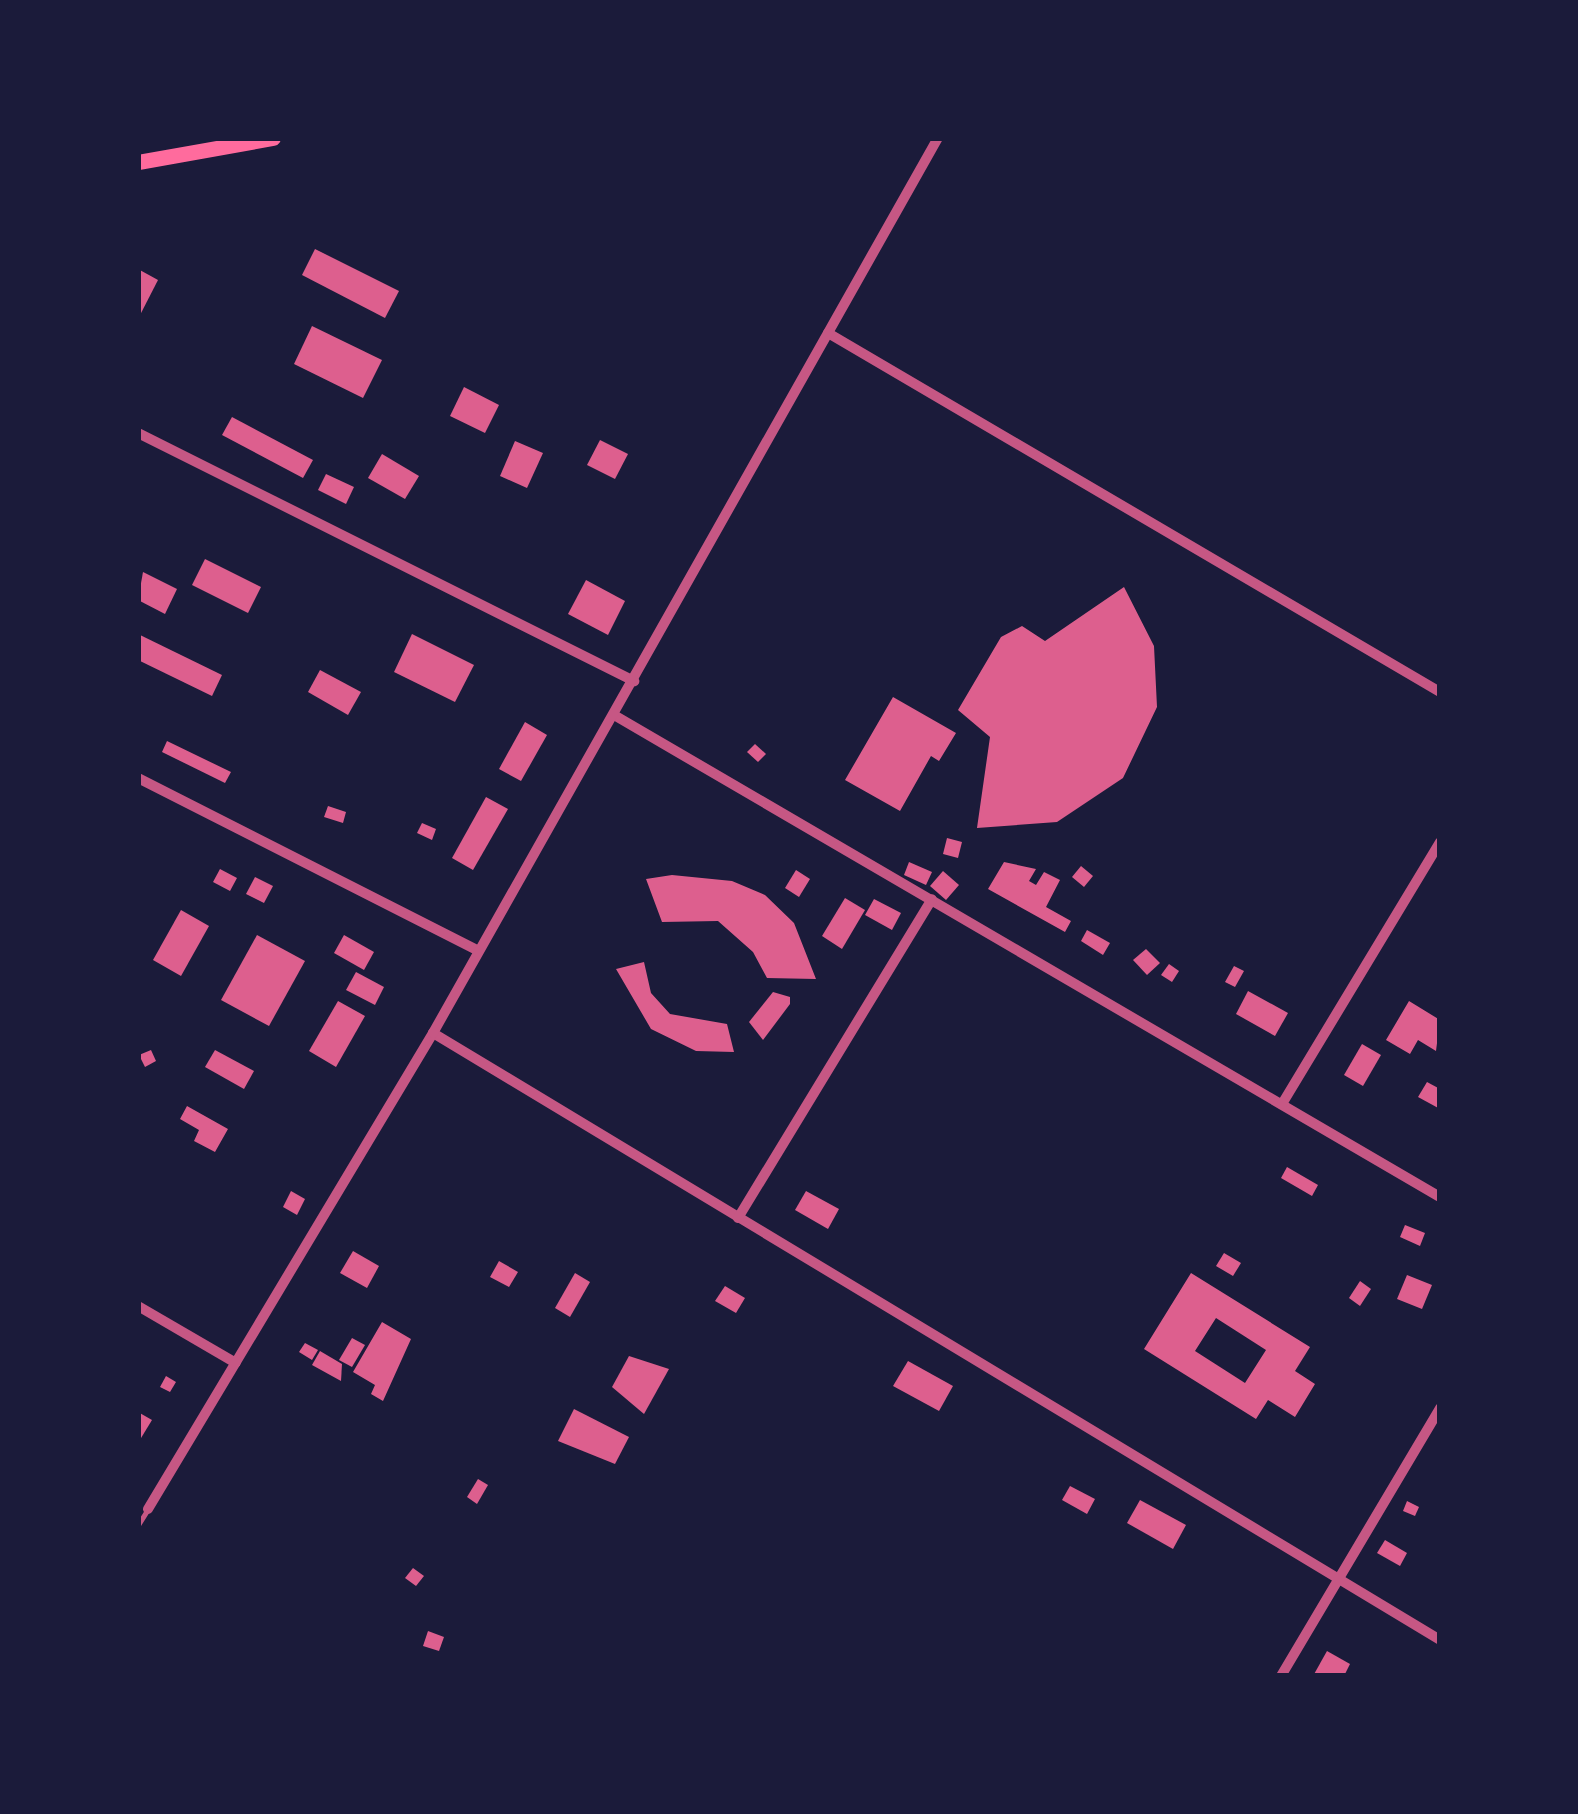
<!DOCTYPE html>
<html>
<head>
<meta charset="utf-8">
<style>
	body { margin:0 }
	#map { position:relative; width:1578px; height:1814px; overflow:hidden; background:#1b1b3a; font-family:Mulish,sans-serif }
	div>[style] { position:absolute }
	.building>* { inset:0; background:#dd5f8e }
	.service>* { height:4.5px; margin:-2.25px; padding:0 2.25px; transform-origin:2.25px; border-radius:2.25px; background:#c65784 }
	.minor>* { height:10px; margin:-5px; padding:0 5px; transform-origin:5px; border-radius:5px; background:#c65784 }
	.secondary>* { height:15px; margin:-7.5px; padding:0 7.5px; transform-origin:7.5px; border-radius:7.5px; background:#ff6b9d }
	span { translate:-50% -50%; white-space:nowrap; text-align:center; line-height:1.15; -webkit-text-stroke:9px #1b1b3a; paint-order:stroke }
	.frame { position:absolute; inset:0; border:141px solid #1b1b3a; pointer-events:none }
</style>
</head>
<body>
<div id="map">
	<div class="building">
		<i style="clip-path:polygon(315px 249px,399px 291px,385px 318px,302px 275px)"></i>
		<i style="clip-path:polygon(138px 269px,158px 280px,138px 319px)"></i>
		<i style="clip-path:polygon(312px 326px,382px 360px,363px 398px,294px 364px)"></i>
		<i style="clip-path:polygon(464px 387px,499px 405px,485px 433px,450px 416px)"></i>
		<i style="clip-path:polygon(232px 417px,313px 460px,303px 478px,222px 435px)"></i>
		<i style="clip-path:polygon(600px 440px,628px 454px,615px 479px,587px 465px)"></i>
		<i style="clip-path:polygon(515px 441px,543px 453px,527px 488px,500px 476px)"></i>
		<i style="clip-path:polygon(382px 454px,419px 476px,405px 499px,368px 478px)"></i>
		<i style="clip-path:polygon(326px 474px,354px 487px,346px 504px,318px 490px)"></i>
		<i style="clip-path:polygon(205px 559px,261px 587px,248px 613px,192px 585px)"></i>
		<i style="clip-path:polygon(143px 572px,177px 589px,165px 614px,138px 600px)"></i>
		<i style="clip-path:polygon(586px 580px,625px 601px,608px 635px,568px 614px)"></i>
		<i style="clip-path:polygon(1124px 587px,1154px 646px,1157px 707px,1123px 778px,1057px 822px,977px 828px,990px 737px,958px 710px,1001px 637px,1022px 626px,1045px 641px)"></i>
		<i style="clip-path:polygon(138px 634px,222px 675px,212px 696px,138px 660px)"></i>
		<i style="clip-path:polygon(412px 634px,474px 665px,455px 702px,394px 672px)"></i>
		<i style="clip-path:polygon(320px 670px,361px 692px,348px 715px,308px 692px)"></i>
		<i style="clip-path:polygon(893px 697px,956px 733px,939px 761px,931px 756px,900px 811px,845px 780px)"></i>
		<i style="clip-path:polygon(525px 722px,547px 735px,521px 781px,499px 769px)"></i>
		<i style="clip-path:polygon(167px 741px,231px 772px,225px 783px,162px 752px)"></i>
		<i style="clip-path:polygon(755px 744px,766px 754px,758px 762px,747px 752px)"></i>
		<i style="clip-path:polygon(486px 797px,508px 809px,473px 870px,452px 858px)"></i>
		<i style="clip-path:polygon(328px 806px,346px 812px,343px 823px,324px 817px)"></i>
		<i style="clip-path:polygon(422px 823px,436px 829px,432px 840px,417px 833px)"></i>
		<i style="clip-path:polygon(947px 838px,962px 842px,958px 858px,943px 854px)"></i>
		<i style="clip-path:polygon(909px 862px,932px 872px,926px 885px,904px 875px)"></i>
		<i style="clip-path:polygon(1004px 862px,1036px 869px,1029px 881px,1036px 885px,1044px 872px,1060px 880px,1046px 907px,1071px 921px,1065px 932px,988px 889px)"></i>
		<i style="clip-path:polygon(1081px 866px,1093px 876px,1084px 887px,1072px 877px)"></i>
		<i style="clip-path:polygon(220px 869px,237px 878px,230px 891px,213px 882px)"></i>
		<i style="clip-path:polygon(796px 870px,810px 879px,799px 897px,785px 888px)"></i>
		<i style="clip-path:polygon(943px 871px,959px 885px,946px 900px,930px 886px)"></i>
		<i style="clip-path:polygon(672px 875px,732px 881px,765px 895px,794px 923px,816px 979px,767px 978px,753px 952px,718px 921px,662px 922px,646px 879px)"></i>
		<i style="clip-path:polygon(255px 877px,273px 886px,264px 903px,246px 894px)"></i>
		<i style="clip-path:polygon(845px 898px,865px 910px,842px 949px,822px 936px)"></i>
		<i style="clip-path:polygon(874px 899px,901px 913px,892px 930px,865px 915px)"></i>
		<i style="clip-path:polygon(181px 910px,209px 926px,181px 976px,153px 960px)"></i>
		<i style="clip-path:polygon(1087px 930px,1110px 943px,1103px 955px,1081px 941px)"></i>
		<i style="clip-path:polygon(257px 935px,305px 961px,269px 1026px,221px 1000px)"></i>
		<i style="clip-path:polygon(344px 935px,374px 952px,364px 970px,334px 953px)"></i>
		<i style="clip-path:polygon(1146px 949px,1160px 963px,1147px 975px,1133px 960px)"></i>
		<i style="clip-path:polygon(644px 962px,651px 993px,670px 1014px,727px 1024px,734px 1052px,696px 1051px,651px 1029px,616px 969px)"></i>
		<i style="clip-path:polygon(1169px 964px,1179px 971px,1172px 982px,1161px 975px)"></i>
		<i style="clip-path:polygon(1234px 966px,1244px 971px,1235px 987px,1225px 982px)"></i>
		<i style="clip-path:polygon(356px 972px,384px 987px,375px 1005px,346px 990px)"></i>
		<i style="clip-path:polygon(1248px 991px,1288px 1013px,1275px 1036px,1236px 1014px)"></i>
		<i style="clip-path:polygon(773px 992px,790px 997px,790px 1004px,763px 1040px,749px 1022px)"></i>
		<i style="clip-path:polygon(338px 1001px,365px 1016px,336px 1067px,309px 1051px)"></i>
		<i style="clip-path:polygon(1409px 1001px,1440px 1020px,1436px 1051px,1418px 1040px,1410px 1054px,1386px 1040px)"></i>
		<i style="clip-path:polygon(1362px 1044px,1381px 1055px,1363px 1086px,1344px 1075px)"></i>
		<i style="clip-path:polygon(151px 1050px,156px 1061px,145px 1067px,139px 1055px)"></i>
		<i style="clip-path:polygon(215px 1050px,254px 1071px,244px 1089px,205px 1067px)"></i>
		<i style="clip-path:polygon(1427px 1082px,1440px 1089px,1440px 1109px,1418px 1097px)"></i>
		<i style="clip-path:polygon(187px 1106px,228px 1129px,215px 1152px,194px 1141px,199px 1130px,180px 1119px)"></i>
		<i style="clip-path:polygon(1287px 1167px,1318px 1185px,1312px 1196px,1281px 1178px)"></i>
		<i style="clip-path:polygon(291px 1191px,305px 1199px,297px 1215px,283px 1207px)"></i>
		<i style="clip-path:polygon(806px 1191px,839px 1209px,828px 1229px,795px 1210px)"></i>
		<i style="clip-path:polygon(1405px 1225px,1425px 1233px,1420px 1246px,1400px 1237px)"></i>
		<i style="clip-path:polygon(353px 1251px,379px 1266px,367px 1288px,340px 1273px)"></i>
		<i style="clip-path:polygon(1224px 1253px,1241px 1263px,1233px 1276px,1216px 1266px)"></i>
		<i style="clip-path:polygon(499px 1261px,518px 1272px,509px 1287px,490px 1277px)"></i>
		<i style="clip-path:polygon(575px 1273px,590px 1282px,570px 1317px,555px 1308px)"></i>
		<i style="clip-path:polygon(evenodd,1191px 1273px,1310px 1347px,1295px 1371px,1315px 1384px,1295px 1417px,1268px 1400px,1256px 1419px,1144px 1349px,1191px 1273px,1216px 1318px,1266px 1350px,1245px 1383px,1195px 1351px,1216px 1318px)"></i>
		<i style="clip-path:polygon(1407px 1275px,1432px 1285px,1422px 1309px,1397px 1299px)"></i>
		<i style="clip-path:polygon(1360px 1281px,1371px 1289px,1360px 1306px,1349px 1298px)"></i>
		<i style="clip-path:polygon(725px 1286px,745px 1298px,736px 1313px,715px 1301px)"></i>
		<i style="clip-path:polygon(382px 1322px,411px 1339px,383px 1401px,371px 1394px,375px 1385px,353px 1372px)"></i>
		<i style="clip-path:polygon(352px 1338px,365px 1345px,352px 1367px,339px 1360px)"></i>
		<i style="clip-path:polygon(305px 1343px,318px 1350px,312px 1360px,299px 1352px)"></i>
		<i style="clip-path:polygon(320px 1351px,342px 1364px,341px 1381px,312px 1365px)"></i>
		<i style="clip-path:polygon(629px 1356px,669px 1369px,644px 1414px,612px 1387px)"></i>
		<i style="clip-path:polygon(908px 1361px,953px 1386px,939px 1411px,893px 1386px)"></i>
		<i style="clip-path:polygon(166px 1376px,176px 1382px,170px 1392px,160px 1387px)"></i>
		<i style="clip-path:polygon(574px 1409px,629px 1437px,615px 1464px,558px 1441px)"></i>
		<i style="clip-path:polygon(138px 1412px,152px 1420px,138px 1443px)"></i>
		<i style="clip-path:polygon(478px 1479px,488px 1485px,477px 1504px,467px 1497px)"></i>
		<i style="clip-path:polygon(1070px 1486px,1095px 1499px,1087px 1514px,1062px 1500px)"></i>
		<i style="clip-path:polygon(1140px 1500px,1186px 1525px,1173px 1549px,1127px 1523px)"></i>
		<i style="clip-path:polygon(1407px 1501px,1419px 1507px,1415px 1516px,1403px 1511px)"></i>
		<i style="clip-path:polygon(1385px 1540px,1407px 1553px,1400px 1566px,1377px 1553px)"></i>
		<i style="clip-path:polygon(413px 1568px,424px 1576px,416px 1586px,405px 1578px)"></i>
		<i style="clip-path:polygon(428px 1631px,444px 1637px,439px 1651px,423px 1646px)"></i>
		<i style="clip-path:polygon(1327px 1651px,1350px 1664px,1344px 1676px,1313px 1676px)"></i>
	</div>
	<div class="service">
		<i style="left:138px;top:1525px;width:19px;rotate:-58deg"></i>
	</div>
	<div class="minor">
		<i style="left:828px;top:333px;width:710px;rotate:30.4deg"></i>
		<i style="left:138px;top:433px;width:555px;rotate:26.57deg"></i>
		<i style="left:614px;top:715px;width:956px;rotate:30.27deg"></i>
		<i style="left:138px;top:778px;width:380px;rotate:26.9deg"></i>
		<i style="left:433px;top:1033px;width:1176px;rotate:31.08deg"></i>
		<i style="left:1282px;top:1104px;width:306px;rotate:-58.9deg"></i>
		<i style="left:738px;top:1218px;width:373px;rotate:-58.7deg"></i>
		<i style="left:138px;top:1306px;width:113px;rotate:30.2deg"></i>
		<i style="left:148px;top:1509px;width:555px;rotate:-59.09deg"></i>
		<i style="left:433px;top:1033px;width:1028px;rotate:-60.57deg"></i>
		<i style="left:1281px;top:1676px;width:312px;rotate:-59.3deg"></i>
	</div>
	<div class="secondary">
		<i style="left:138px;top:162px;width:137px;rotate:-10.1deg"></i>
	</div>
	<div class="frame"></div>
</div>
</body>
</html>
